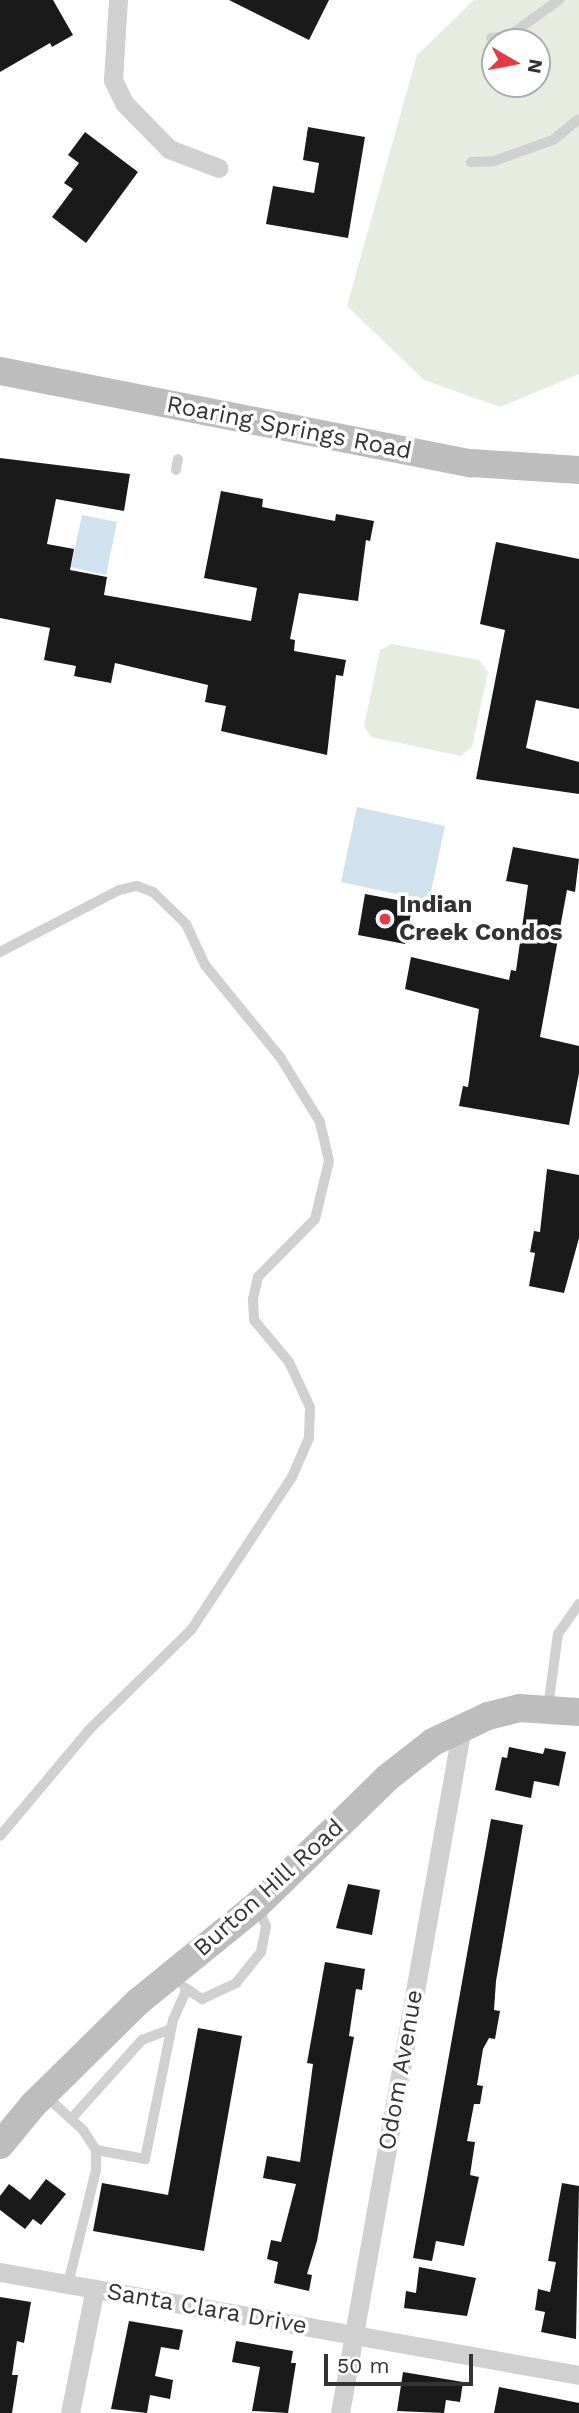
<!DOCTYPE html>
<html>
<head>
<meta charset="utf-8">
<style>
	body { margin:0 }
	#map { position:relative; width:579px; height:2413px; overflow:hidden; background:#fff; font-family:"Work Sans",sans-serif }
	div>[style] { position:absolute }
	.green>* { inset:0; background:#e6ecdf }
	.water>* { inset:0; background:#cfe2ee }
	.building>* { inset:0; background:#1a1a1a }
	.lane>* { height:10px; margin:-5px; padding:0 5px; transform-origin:5px; border-radius:5px; background:#d0d0d0 }
	.street>* { height:19px; margin:-9.5px; padding:0 9.5px; transform-origin:9.5px; border-radius:9.5px; background:#d0d0d0 }
	.secondary>* { height:28px; margin:-14px; padding:0 14px; transform-origin:14px; border-radius:14px; background:#bdbdbd }
	.dots>* { width:19px; height:19px; translate:-50% -50%; box-sizing:border-box; border:4px solid #fff; border-radius:50% }
	span { translate:-50% -50%; white-space:nowrap; text-align:center; line-height:1.15; -webkit-text-stroke:7px #fff; paint-order:stroke }
	.street-label { font-size:24px; color:#333 }
	.poi-label { font-size:24px; color:#333; font-weight:700 }
	.left { translate:0 -50%; text-align:left }
	.north { position:absolute; left:481px; top:28px; width:70px; height:70px; box-sizing:border-box; background:#fff; border:2px solid #adadad; border-radius:50%; rotate:100deg; font-size:19px; font-weight:700; line-height:28px; text-align:center; color:#333 }
	.north::after { content:''; display:block; margin:auto; width:24px; height:32px; background:#e63946; clip-path:polygon(50% 0,100% 100%,50% 72%,0 100%) }
	.scale { position:absolute; left:324px; top:2354px; width:149px; height:32px; box-sizing:border-box; border:4px solid #333; border-top:0; padding-left:9px; font-size:21px; line-height:24px; white-space:nowrap; color:#333; -webkit-text-stroke:5px #fff; paint-order:stroke }
</style>
</head>
<body>
<div id="map">
	<div class="green">
		<i style="clip-path:polygon(evenodd,474px 0,579px 0,579px 374px,500px 407px,424px 380px,347px 306px,417px 55px,474px 0,495px 42px,537px 42px,537px 84px,495px 84px,495px 42px)"></i>
		<i style="clip-path:polygon(392px 644px,479px 660px,488px 672px,472px 747px,461px 756px,371px 737px,364px 726px,380px 650px)"></i>
	</div>
	<div class="water">
		<i style="clip-path:polygon(82px 515px,117px 522px,106px 575px,71px 567px)"></i>
		<i style="clip-path:polygon(357px 807px,445px 826px,429px 901px,341px 882px)"></i>
	</div>
	<div class="building">
		<i style="clip-path:polygon(0 0,53px 0,73px 35px,52px 47px,50px 43px,0 72px)"></i>
		<i style="clip-path:polygon(229px 0,329px 0,309px 40px)"></i>
		<i style="clip-path:polygon(308px 127px,365px 137px,348px 238px,266px 224px,273px 186px,314px 193px,319px 163px,303px 160px)"></i>
		<i style="clip-path:polygon(85px 132px,138px 172px,86px 243px,52px 217px,73px 189px,64px 183px,79px 163px,68px 155px)"></i>
		<i style="clip-path:polygon(0 458px,130px 474px,124px 511px,56px 499px,47px 544px,74px 549px,70px 570px,107px 577px,104px 595px,251px 621px,257px 588px,204px 578px,221px 491px,263px 499px,262px 507px,335px 521px,336px 514px,374px 521px,370px 541px,366px 540px,358px 601px,299px 593px,290px 639px,295px 640px,294px 651px,346px 660px,343px 676px,336px 675px,327px 755px,221px 731px,226px 706px,205px 702px,208px 685px,115px 663px,111px 683px,74px 676px,76px 666px,44px 660px,50px 628px,0 618px)"></i>
		<i style="clip-path:polygon(496px 542px,579px 559px,579px 709px,536px 700px,526px 748px,579px 762px,579px 794px,476px 779px,505px 630px,480px 624px)"></i>
		<i style="clip-path:polygon(513px 847px,579px 859px,575px 892px,567px 890px,540px 1037px,579px 1046px,579px 1073px,569px 1125px,459px 1106px,463px 1086px,468px 1087px,479px 1009px,405px 989px,411px 957px,509px 980px,511px 970px,516px 971px,528px 885px,506px 881px)"></i>
		<i style="clip-path:polygon(365px 894px,413px 903px,405px 944px,358px 935px)"></i>
		<i style="clip-path:polygon(547px 1169px,579px 1175px,579px 1238px,564px 1293px,529px 1286px,535px 1253px,530px 1252px,534px 1231px,540px 1232px)"></i>
		<i style="clip-path:polygon(509px 1747px,543px 1754px,545px 1748px,566px 1752px,559px 1786px,534px 1781px,531px 1798px,495px 1790px,502px 1757px,507px 1758px)"></i>
		<i style="clip-path:polygon(491px 1819px,523px 1825px,496px 1981px,494px 2010px,500px 2011px,495px 2039px,489px 2038px,483px 2049px,477px 2085px,483px 2086px,480px 2104px,474px 2104px,467px 2141px,475px 2142px,470px 2175px,479px 2177px,464px 2246px,436px 2241px,432px 2261px,413px 2258px)"></i>
		<i style="clip-path:polygon(348px 1884px,380px 1890px,372px 1935px,336px 1928px)"></i>
		<i style="clip-path:polygon(325px 1962px,365px 1969px,362px 1990px,356px 1989px,349px 2036px,354px 2037px,317px 2241px,307px 2274px,312px 2275px,309px 2291px,274px 2283px,278px 2262px,267px 2259px,271px 2240px,281px 2242px,296px 2184px,263px 2178px,267px 2156px,300px 2162px,313px 2064px,307px 2063px)"></i>
		<i style="clip-path:polygon(198px 2028px,242px 2036px,204px 2251px,93px 2231px,102px 2183px,168px 2195px)"></i>
		<i style="clip-path:polygon(46px 2179px,66px 2194px,41px 2225px,33px 2219px,25px 2229px,0 2210px,0 2196px,9px 2184px,30px 2200px)"></i>
		<i style="clip-path:polygon(562px 2183px,579px 2186px,576px 2339px,541px 2332px,545px 2312px,535px 2310px,538px 2289px,550px 2292px,556px 2262px,548px 2261px)"></i>
		<i style="clip-path:polygon(419px 2267px,476px 2278px,467px 2316px,404px 2308px,406px 2291px,416px 2293px)"></i>
		<i style="clip-path:polygon(0 2297px,31px 2302px,24px 2343px,17px 2341px,12px 2375px,18px 2375px,12px 2413px,0 2413px)"></i>
		<i style="clip-path:polygon(129px 2321px,183px 2330px,179px 2350px,161px 2347px,155px 2376px,173px 2380px,170px 2399px,150px 2395px,147px 2413px,111px 2409px)"></i>
		<i style="clip-path:polygon(236px 2341px,293px 2351px,291px 2363px,296px 2363px,288px 2413px,252px 2411px,260px 2367px,232px 2362px)"></i>
		<i style="clip-path:polygon(403px 2372px,463px 2382px,460px 2402px,446px 2400px,444px 2413px,397px 2411px)"></i>
		<i style="clip-path:polygon(499px 2387px,579px 2403px,579px 2413px,494px 2413px)"></i>
	</div>
	<div class="lane">
		<i style="left:491px;top:38px;width:18px;rotate:-6deg"></i>
		<i style="left:509px;top:36px;width:62px;rotate:-35.8deg"></i>
		<i style="left:471px;top:162px;width:23px;rotate:-2deg"></i>
		<i style="left:494px;top:161px;width:63px;rotate:-19.6deg"></i>
		<i style="left:553px;top:140px;width:33px;rotate:-39deg"></i>
		<i style="left:176px;top:470px;width:11px;rotate:-80deg"></i>
		<i style="left:0;top:952px;width:134px;rotate:-27.5deg"></i>
		<i style="left:119px;top:890px;width:18px;rotate:-13deg"></i>
		<i style="left:137px;top:886px;width:17px;rotate:21deg"></i>
		<i style="left:153px;top:892px;width:46px;rotate:44.1deg"></i>
		<i style="left:186px;top:924px;width:45px;rotate:65.1deg"></i>
		<i style="left:205px;top:965px;width:119px;rotate:50.8deg"></i>
		<i style="left:280px;top:1057px;width:76px;rotate:58.4deg"></i>
		<i style="left:320px;top:1122px;width:40px;rotate:77deg"></i>
		<i style="left:329px;top:1161px;width:60px;rotate:103.6deg"></i>
		<i style="left:315px;top:1219px;width:81px;rotate:134.5deg"></i>
		<i style="left:258px;top:1277px;width:23px;rotate:103deg"></i>
		<i style="left:253px;top:1299px;width:21px;rotate:87deg"></i>
		<i style="left:254px;top:1320px;width:55px;rotate:50.2deg"></i>
		<i style="left:289px;top:1362px;width:50px;rotate:65deg"></i>
		<i style="left:310px;top:1407px;width:31px;rotate:92deg"></i>
		<i style="left:309px;top:1438px;width:43px;rotate:113.6deg"></i>
		<i style="left:292px;top:1477px;width:183px;rotate:123.4deg"></i>
		<i style="left:191px;top:1630px;width:143px;rotate:135.6deg"></i>
		<i style="left:89px;top:1730px;width:138px;rotate:130deg"></i>
		<i style="left:548px;top:1707px;width:74px;rotate:-82.2deg"></i>
		<i style="left:558px;top:1634px;width:37px;rotate:-55deg"></i>
		<i style="left:184px;top:1987px;width:22px;rotate:34deg"></i>
		<i style="left:202px;top:1999px;width:38px;rotate:-25deg"></i>
		<i style="left:236px;top:1983px;width:40px;rotate:-51deg"></i>
		<i style="left:261px;top:1952px;width:26px;rotate:-79deg"></i>
		<i style="left:266px;top:1926px;width:20px;rotate:-114deg"></i>
		<i style="left:47px;top:2097px;width:49px;rotate:42.5deg"></i>
		<i style="left:83px;top:2130px;width:24px;rotate:57deg"></i>
		<i style="left:96px;top:2150px;width:20px;rotate:90deg"></i>
		<i style="left:96px;top:2170px;width:117px;rotate:103.8deg"></i>
		<i style="left:71px;top:2119px;width:106px;rotate:-48.1deg"></i>
		<i style="left:142px;top:2040px;width:31px;rotate:-21deg"></i>
		<i style="left:96px;top:2150px;width:50px;rotate:10.4deg"></i>
		<i style="left:145px;top:2159px;width:142px;rotate:-78.6deg"></i>
		<i style="left:173px;top:2020px;width:32px;rotate:-66deg"></i>
	</div>
	<div class="street">
		<i style="left:118px;top:0;width:80px;rotate:93.6deg"></i>
		<i style="left:113px;top:80px;width:25px;rotate:64deg"></i>
		<i style="left:124px;top:103px;width:64px;rotate:45.6deg"></i>
		<i style="left:169px;top:149px;width:53px;rotate:20.8deg"></i>
		<i style="left:0;top:2272px;width:588px;rotate:10.09deg"></i>
		<i style="left:70px;top:2413px;width:127px;rotate:-78.7deg"></i>
		<i style="left:340px;top:2413px;width:697px;rotate:-79.92deg"></i>
	</div>
	<div class="secondary">
		<i style="left:0;top:371px;width:480px;rotate:11.1deg"></i>
		<i style="left:471px;top:463px;width:108px;rotate:3.7deg"></i>
		<i style="left:0;top:2145px;width:52px;rotate:-50.5deg"></i>
		<i style="left:33px;top:2105px;width:148px;rotate:-44.5deg"></i>
		<i style="left:139px;top:2001px;width:152px;rotate:-39.1deg"></i>
		<i style="left:257px;top:1905px;width:182px;rotate:-44.3deg"></i>
		<i style="left:387px;top:1778px;width:58px;rotate:-38deg"></i>
		<i style="left:433px;top:1742px;width:61px;rotate:-25.3deg"></i>
		<i style="left:488px;top:1716px;width:32px;rotate:-14deg"></i>
		<i style="left:519px;top:1708px;width:60px;rotate:3.8deg"></i>
	</div>
	<div class="dots">
		<i style="left:385px;top:919px;background:#e63946"></i>
	</div>
	<div class="street-label">
		<span style="left:289px;top:428px;rotate:11deg">Roaring Springs Road</span>
		<span style="left:269px;top:1888px;rotate:-42deg">Burton Hill Road</span>
		<span style="left:401px;top:2070px;rotate:-80deg">Odom Avenue</span>
		<span style="left:207px;top:2309px;rotate:10deg">Santa Clara Drive</span>
	</div>
	<div class="poi-label">
		<span class="left" style="left:399px;top:919px">Indian<br>Creek Condos</span>
	</div>
	<div class="north">N</div>
	<div class="scale">50 m</div>
</div>
</body>
</html>
